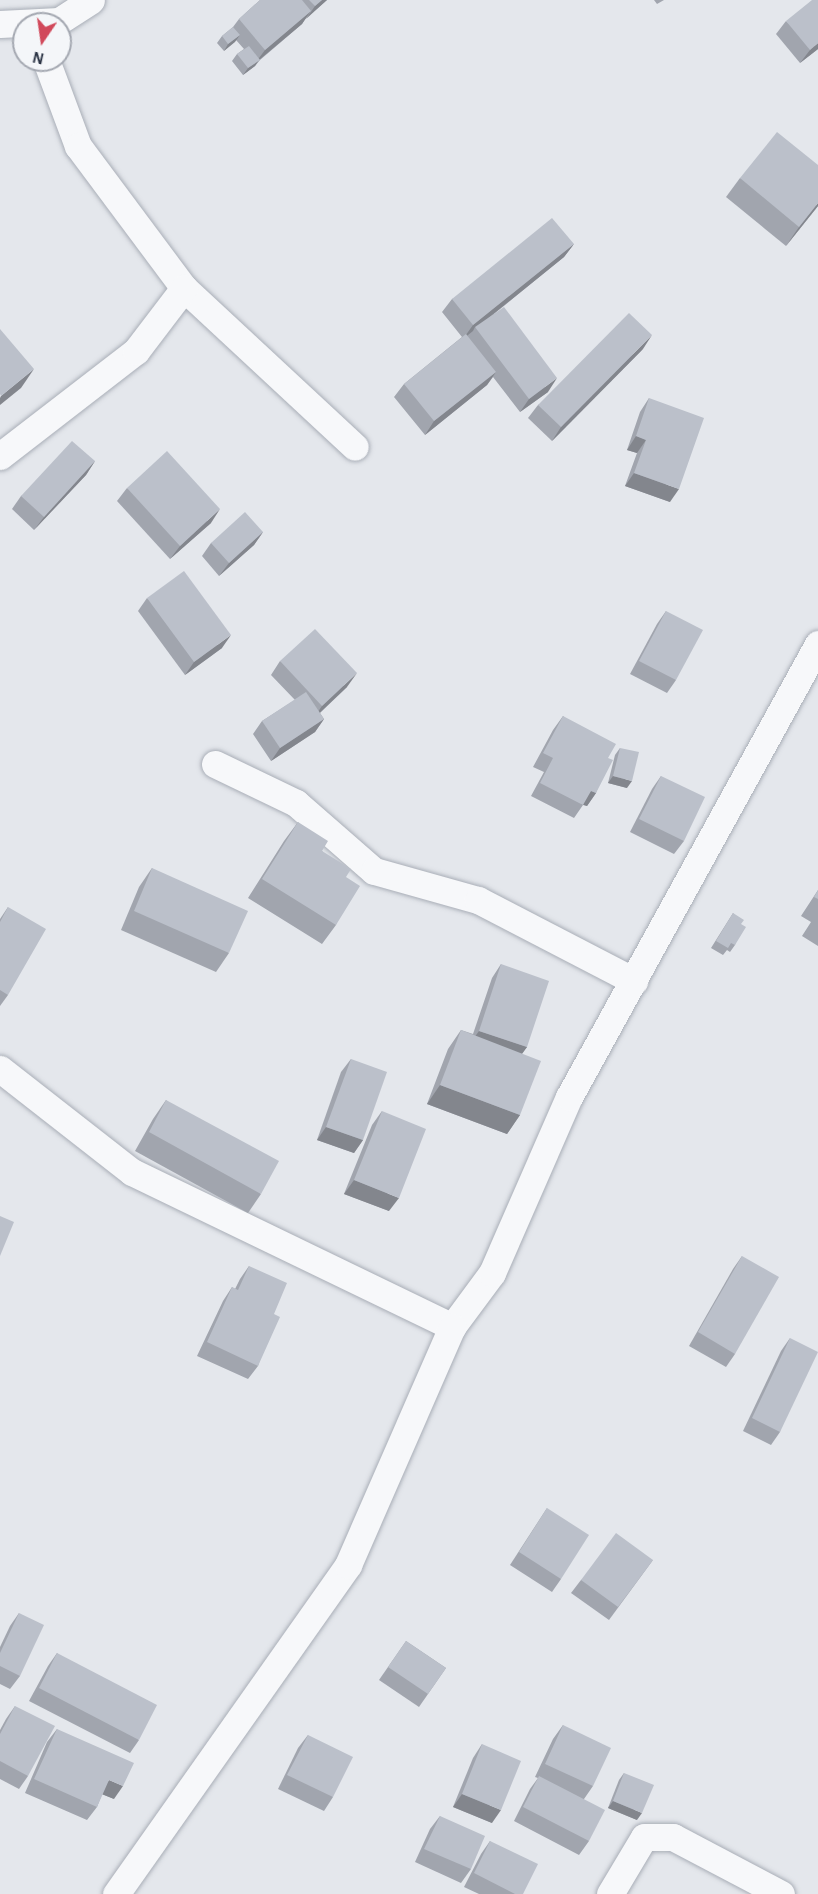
<!DOCTYPE html>
<html>
<head>
<meta charset="utf-8">
<style>
	body { margin:0 }
	#map { position:relative; width:818px; height:1894px; overflow:hidden; background:#e4e7ec; font-family:"Alegreya Sans",sans-serif }
	div>[style] { position:absolute }
	.roads { filter:drop-shadow(0 0 2px #a9aeb7) drop-shadow(0 0 2px #a9aeb7) }
	.minor>* { height:27px; margin:-13.5px; padding:0 13.5px; transform-origin:13.5px; border-radius:13.5px; background:#f7f8fa }
	.wall>* { inset:0; background:#a1a5ae }
	.shaded-wall>* { inset:0; background:#83868d }
	.building>* { inset:0; background:#bbc0ca }
	span { translate:-50% -50%; white-space:nowrap; text-align:center; line-height:1.15; -webkit-text-stroke:6px #f4f6f9; paint-order:stroke }
	.north { position:absolute; left:12px; top:12px; width:60px; height:60px; box-sizing:border-box; background:#f4f6f9; border:2px solid #a4a8b1; border-radius:50%; rotate:193deg; font-size:16px; font-weight:700; line-height:24px; text-align:center; color:#2b3445 }
	.north::after { content:''; display:block; margin:auto; width:21px; height:27px; background:#d1495b; clip-path:polygon(50% 0,100% 100%,50% 72%,0 100%) }
</style>
</head>
<body>
<div id="map">
	<div class="roads">
		<div class="minor">
			<i style="left:0;top:24px;width:59px;rotate:-2.9deg"></i>
			<i style="left:59px;top:21px;width:38px;rotate:-33deg"></i>
			<i style="left:46px;top:60px;width:92px;rotate:69.6deg"></i>
			<i style="left:78px;top:146px;width:177px;rotate:53.3deg"></i>
			<i style="left:184px;top:288px;width:233px;rotate:42.9deg"></i>
			<i style="left:0;top:456px;width:172px;rotate:-37.7deg"></i>
			<i style="left:136px;top:351px;width:79px;rotate:-52.7deg"></i>
			<i style="left:215px;top:764px;width:90px;rotate:25.7deg"></i>
			<i style="left:296px;top:803px;width:103px;rotate:41.1deg"></i>
			<i style="left:374px;top:871px;width:108px;rotate:15.6deg"></i>
			<i style="left:478px;top:900px;width:176px;rotate:27.4deg"></i>
			<i style="left:0;top:1069px;width:167px;rotate:38deg"></i>
			<i style="left:132px;top:1172px;width:356px;rotate:25.8deg"></i>
			<i style="left:452px;top:1327px;width:67px;rotate:-53.5deg"></i>
			<i style="left:492px;top:1273px;width:192px;rotate:-66.4deg"></i>
			<i style="left:569px;top:1097px;width:517px;rotate:-61.2deg"></i>
			<i style="left:116px;top:1894px;width:403px;rotate:-54.8deg"></i>
			<i style="left:348px;top:1565px;width:260px;rotate:-66.4deg"></i>
			<i style="left:610px;top:1894px;width:66px;rotate:-59.2deg"></i>
			<i style="left:644px;top:1837px;width:29px"></i>
			<i style="left:673px;top:1837px;width:122px;rotate:27.8deg"></i>
		</div>
	</div>
	<div class="wall">
		<i style="clip-path:polygon(260px 0,327px 0,305px 19px,302px 24px,260px 60px,255px 66px,243px 75px,232px 61px,237px 54px,244px 49px,236px 40px,224px 51px,217px 43px,222px 36px,233px 27px,239px 19px)"></i>
		<i style="clip-path:polygon(654px 0,664px 0,657px 4px)"></i>
		<i style="clip-path:polygon(786px 21px,818px 49px,800px 63px,776px 34px)"></i>
		<i style="clip-path:polygon(740px 178px,818px 206px,786px 246px,726px 197px)"></i>
		<i style="clip-path:polygon(574px 244px,564px 257px,494px 314px,548px 392px,520px 412px,493px 377px,487px 385px,425px 435px,394px 397px,404px 384px,462px 337px,442px 312px,452px 299px)"></i>
		<i style="clip-path:polygon(643px 349px,552px 441px,528px 418px,538px 405px)"></i>
		<i style="clip-path:polygon(649px 398px,670px 502px,625px 486px,637px 453px,627px 450px,640px 412px)"></i>
		<i style="clip-path:polygon(95px 461px,86px 475px,34px 530px,12px 509px,21px 496px)"></i>
		<i style="clip-path:polygon(127px 488px,211px 523px,170px 559px,117px 501px)"></i>
		<i style="clip-path:polygon(263px 532px,254px 545px,219px 576px,202px 556px,211px 543px)"></i>
		<i style="clip-path:polygon(147px 598px,222px 648px,185px 675px,138px 611px)"></i>
		<i style="clip-path:polygon(666px 611px,676px 680px,667px 693px,630px 674px,657px 624px)"></i>
		<i style="clip-path:polygon(280px 661px,347px 687px,320px 713px,324px 719px,315px 732px,271px 761px,253px 734px,262px 721px,295px 700px,271px 675px)"></i>
		<i style="clip-path:polygon(563px 716px,608px 758px,596px 793px,587px 806px,583px 805px,574px 818px,531px 796px,544px 772px,533px 767px,553px 730px)"></i>
		<i style="clip-path:polygon(620px 748px,627px 788px,608px 783px,615px 755px)"></i>
		<i style="clip-path:polygon(661px 776px,684px 841px,674px 854px,630px 832px,652px 789px)"></i>
		<i style="clip-path:polygon(298px 822px,322px 851px,346px 877px,336px 925px,322px 944px,248px 898px,284px 841px)"></i>
		<i style="clip-path:polygon(152px 868px,229px 953px,216px 972px,121px 930px,139px 887px)"></i>
		<i style="clip-path:polygon(818px 890px,818px 946px,802px 936px,811px 922px,801px 916px)"></i>
		<i style="clip-path:polygon(8px 907px,8px 995px,0 1006px,0 919px)"></i>
		<i style="clip-path:polygon(733px 913px,741px 924px,735px 945px,730px 952px,727px 950px,723px 955px,711px 948px)"></i>
		<i style="clip-path:polygon(501px 964px,527px 1047px,522px 1053px,520px 1115px,507px 1134px,427px 1104px,448px 1049px,461px 1030px,473px 1034px,492px 978px)"></i>
		<i style="clip-path:polygon(351px 1059px,363px 1140px,354px 1153px,317px 1140px,341px 1072px)"></i>
		<i style="clip-path:polygon(166px 1100px,261px 1194px,248px 1213px,135px 1151px,153px 1119px)"></i>
		<i style="clip-path:polygon(382px 1111px,389px 1211px,344px 1194px,372px 1125px)"></i>
		<i style="clip-path:polygon(742px 1256px,735px 1354px,726px 1367px,689px 1346px,733px 1269px)"></i>
		<i style="clip-path:polygon(249px 1266px,274px 1314px,258px 1366px,248px 1379px,197px 1356px,223px 1301px,232px 1287px,235px 1289px,240px 1279px)"></i>
		<i style="clip-path:polygon(790px 1338px,780px 1432px,771px 1445px,743px 1431px,781px 1351px)"></i>
		<i style="clip-path:polygon(547px 1508px,561px 1579px,552px 1592px,510px 1565px)"></i>
		<i style="clip-path:polygon(653px 1560px,609px 1620px,571px 1593px,581px 1580px)"></i>
		<i style="clip-path:polygon(19px 1613px,20px 1676px,10px 1689px,0 1684px,0 1647px,10px 1626px)"></i>
		<i style="clip-path:polygon(406px 1641px,446px 1668px,419px 1707px,379px 1680px)"></i>
		<i style="clip-path:polygon(57px 1653px,139px 1740px,130px 1753px,29px 1701px,48px 1666px)"></i>
		<i style="clip-path:polygon(15px 1706px,28px 1776px,19px 1789px,0 1779px,0 1730px,6px 1719px)"></i>
		<i style="clip-path:polygon(563px 1725px,593px 1786px,584px 1799px,589px 1841px,579px 1855px,514px 1821px,530px 1789px,538px 1778px,535px 1777px,553px 1739px)"></i>
		<i style="clip-path:polygon(57px 1729px,114px 1799px,102px 1794px,97px 1807px,87px 1820px,25px 1793px,47px 1742px)"></i>
		<i style="clip-path:polygon(308px 1735px,333px 1797px,324px 1811px,278px 1789px,298px 1748px)"></i>
		<i style="clip-path:polygon(482px 1744px,492px 1823px,453px 1807px,473px 1758px)"></i>
		<i style="clip-path:polygon(624px 1773px,637px 1820px,608px 1808px,619px 1780px)"></i>
		<i style="clip-path:polygon(440px 1816px,471px 1869px,461px 1883px,415px 1862px,430px 1829px)"></i>
		<i style="clip-path:polygon(490px 1841px,523px 1894px,479px 1894px,464px 1887px,481px 1854px)"></i>
	</div>
	<div class="shaded-wall">
		<i style="clip-path:polygon(322px 0,327px 0,306px 19px,315px 6px)"></i>
		<i style="clip-path:polygon(311px 11px,302px 24px,259px 60px,255px 66px,243px 75px,248px 68px,256px 62px,265px 50px)"></i>
		<i style="clip-path:polygon(240px 35px,235px 42px,224px 51px,228px 44px)"></i>
		<i style="clip-path:polygon(818px 43px,818px 49px,800px 63px,810px 50px)"></i>
		<i style="clip-path:polygon(818px 203px,818px 206px,786px 246px,799px 227px)"></i>
		<i style="clip-path:polygon(574px 244px,564px 257px,476px 328px,475px 327px,473px 331px,463px 339px,473px 325px)"></i>
		<i style="clip-path:polygon(652px 335px,643px 349px,552px 441px,561px 427px)"></i>
		<i style="clip-path:polygon(34px 369px,21px 388px,0 405px,0 398px,1px 396px)"></i>
		<i style="clip-path:polygon(496px 372px,487px 385px,425px 435px,434px 421px)"></i>
		<i style="clip-path:polygon(557px 378px,548px 392px,520px 412px,529px 399px)"></i>
		<i style="clip-path:polygon(636px 436px,646px 440px,637px 453px,627px 450px)"></i>
		<i style="clip-path:polygon(95px 461px,86px 475px,34px 530px,44px 517px)"></i>
		<i style="clip-path:polygon(634px 473px,679px 489px,670px 502px,625px 486px)"></i>
		<i style="clip-path:polygon(220px 509px,211px 523px,170px 559px,180px 546px)"></i>
		<i style="clip-path:polygon(263px 532px,254px 545px,219px 576px,229px 563px)"></i>
		<i style="clip-path:polygon(231px 635px,222px 648px,185px 675px,194px 662px)"></i>
		<i style="clip-path:polygon(357px 673px,347px 687px,313px 719px,322px 706px)"></i>
		<i style="clip-path:polygon(324px 719px,315px 732px,271px 761px,280px 748px)"></i>
		<i style="clip-path:polygon(613px 776px,632px 781px,627px 788px,608px 783px)"></i>
		<i style="clip-path:polygon(591px 791px,596px 793px,587px 806px,581px 804px)"></i>
		<i style="clip-path:polygon(479px 1031px,527px 1047px,517px 1061px,469px 1045px)"></i>
		<i style="clip-path:polygon(440px 1085px,520px 1115px,507px 1134px,427px 1104px)"></i>
		<i style="clip-path:polygon(326px 1127px,363px 1140px,354px 1153px,317px 1140px)"></i>
		<i style="clip-path:polygon(354px 1180px,399px 1198px,389px 1211px,344px 1194px)"></i>
		<i style="clip-path:polygon(109px 1780px,123px 1786px,114px 1799px,99px 1793px)"></i>
		<i style="clip-path:polygon(462px 1794px,501px 1810px,492px 1823px,453px 1807px)"></i>
		<i style="clip-path:polygon(613px 1801px,642px 1813px,637px 1820px,608px 1808px)"></i>
	</div>
	<div class="building">
		<i style="clip-path:polygon(260px 0,302px 0,311px 11px,265px 50px,239px 19px)"></i>
		<i style="clip-path:polygon(309px 0,322px 0,315px 6px)"></i>
		<i style="clip-path:polygon(812px 0,818px 0,818px 43px,810px 50px,786px 21px)"></i>
		<i style="clip-path:polygon(233px 27px,240px 35px,228px 44px,222px 36px)"></i>
		<i style="clip-path:polygon(249px 46px,260px 60px,248px 68px,237px 54px)"></i>
		<i style="clip-path:polygon(777px 132px,818px 165px,818px 203px,799px 227px,740px 178px)"></i>
		<i style="clip-path:polygon(552px 218px,574px 244px,473px 325px,452px 299px)"></i>
		<i style="clip-path:polygon(504px 307px,557px 378px,529px 399px,475px 327px)"></i>
		<i style="clip-path:polygon(629px 313px,652px 335px,561px 427px,538px 405px)"></i>
		<i style="clip-path:polygon(0 329px,34px 369px,1px 396px,0 394px)"></i>
		<i style="clip-path:polygon(466px 334px,496px 372px,434px 421px,404px 384px)"></i>
		<i style="clip-path:polygon(649px 398px,704px 418px,679px 489px,634px 473px,646px 440px,636px 436px)"></i>
		<i style="clip-path:polygon(72px 441px,95px 461px,44px 517px,21px 496px)"></i>
		<i style="clip-path:polygon(167px 451px,220px 509px,180px 546px,127px 488px)"></i>
		<i style="clip-path:polygon(245px 512px,263px 532px,229px 563px,211px 543px)"></i>
		<i style="clip-path:polygon(184px 571px,231px 635px,194px 662px,147px 598px)"></i>
		<i style="clip-path:polygon(666px 611px,703px 630px,676px 680px,639px 661px)"></i>
		<i style="clip-path:polygon(315px 629px,357px 673px,322px 706px,280px 661px)"></i>
		<i style="clip-path:polygon(306px 692px,324px 719px,280px 748px,262px 721px)"></i>
		<i style="clip-path:polygon(563px 716px,616px 744px,608px 758px,613px 760px,596px 793px,591px 791px,583px 805px,540px 783px,553px 758px,543px 753px)"></i>
		<i style="clip-path:polygon(620px 748px,639px 752px,632px 781px,613px 776px)"></i>
		<i style="clip-path:polygon(661px 776px,705px 797px,684px 841px,639px 819px)"></i>
		<i style="clip-path:polygon(298px 822px,328px 841px,322px 851px,351px 869px,346px 877px,360px 886px,336px 925px,262px 879px)"></i>
		<i style="clip-path:polygon(152px 868px,248px 911px,229px 953px,134px 911px)"></i>
		<i style="clip-path:polygon(818px 890px,818px 899px,814px 897px)"></i>
		<i style="clip-path:polygon(8px 907px,46px 929px,8px 995px,0 990px,0 922px)"></i>
		<i style="clip-path:polygon(733px 913px,744px 920px,741px 924px,746px 927px,735px 945px,731px 943px,728px 948px,716px 941px)"></i>
		<i style="clip-path:polygon(501px 964px,549px 981px,527px 1047px,479px 1031px)"></i>
		<i style="clip-path:polygon(461px 1030px,541px 1061px,520px 1115px,440px 1085px)"></i>
		<i style="clip-path:polygon(351px 1059px,387px 1072px,363px 1140px,326px 1127px)"></i>
		<i style="clip-path:polygon(166px 1100px,279px 1161px,261px 1194px,149px 1132px)"></i>
		<i style="clip-path:polygon(382px 1111px,426px 1129px,399px 1198px,354px 1180px)"></i>
		<i style="clip-path:polygon(0 1216px,14px 1222px,0 1256px)"></i>
		<i style="clip-path:polygon(742px 1256px,779px 1277px,735px 1354px,698px 1332px)"></i>
		<i style="clip-path:polygon(249px 1266px,287px 1283px,274px 1314px,280px 1317px,258px 1366px,207px 1342px,232px 1287px,238px 1290px)"></i>
		<i style="clip-path:polygon(790px 1338px,818px 1352px,780px 1432px,752px 1418px)"></i>
		<i style="clip-path:polygon(547px 1508px,589px 1535px,561px 1579px,519px 1552px)"></i>
		<i style="clip-path:polygon(616px 1533px,653px 1560px,618px 1607px,581px 1580px)"></i>
		<i style="clip-path:polygon(19px 1613px,44px 1625px,20px 1676px,0 1666px,0 1653px)"></i>
		<i style="clip-path:polygon(406px 1641px,446px 1668px,428px 1694px,388px 1667px)"></i>
		<i style="clip-path:polygon(57px 1653px,157px 1705px,139px 1740px,39px 1688px)"></i>
		<i style="clip-path:polygon(15px 1706px,55px 1726px,28px 1776px,0 1761px,0 1734px)"></i>
		<i style="clip-path:polygon(563px 1725px,611px 1748px,593px 1786px,545px 1764px)"></i>
		<i style="clip-path:polygon(57px 1729px,134px 1763px,123px 1786px,109px 1780px,97px 1807px,34px 1779px)"></i>
		<i style="clip-path:polygon(308px 1735px,353px 1757px,333px 1797px,287px 1775px)"></i>
		<i style="clip-path:polygon(482px 1744px,521px 1761px,501px 1810px,462px 1794px)"></i>
		<i style="clip-path:polygon(624px 1773px,654px 1785px,642px 1813px,613px 1801px)"></i>
		<i style="clip-path:polygon(539px 1776px,605px 1810px,589px 1841px,523px 1807px)"></i>
		<i style="clip-path:polygon(440px 1816px,485px 1836px,471px 1869px,424px 1849px)"></i>
		<i style="clip-path:polygon(490px 1841px,538px 1864px,523px 1894px,515px 1894px,474px 1873px)"></i>
	</div>
	<div class="north">N</div>
</div>
</body>
</html>
